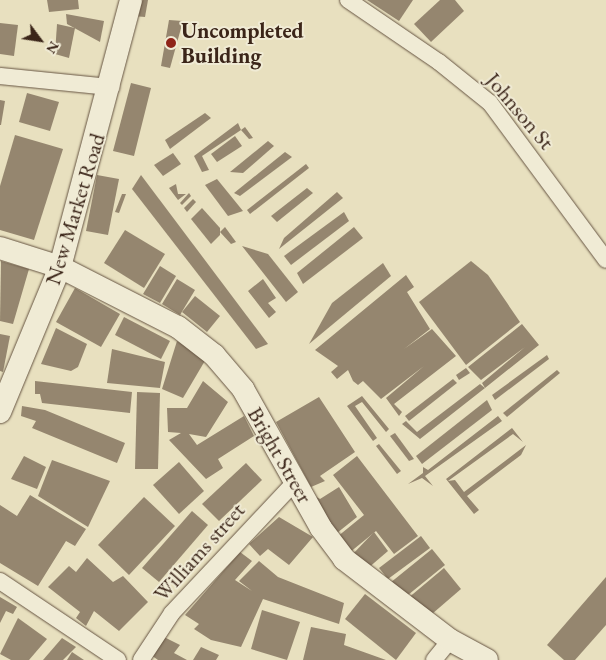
<!DOCTYPE html>
<html>
<head>
<meta charset="utf-8">
<style>
	body { margin:0 }
	#map { position:relative; width:606px; height:660px; overflow:hidden; background:#e8e0bf; font-family:"EB Garamond",serif }
	div>[style] { position:absolute }
	.building>* { inset:0; background:#95866f }
	.roads { filter:drop-shadow(0 0 1px #665442) drop-shadow(0 0 1px #665442) }
	.street>* { height:16px; margin:-8px; padding:0 8px; transform-origin:8px; border-radius:8px; background:#f0ebd5 }
	.secondary>* { height:22px; margin:-11px; padding:0 11px; transform-origin:11px; border-radius:11px; background:#f0ebd5 }
	.dots>* { width:14px; height:14px; translate:-50% -50%; box-sizing:border-box; border:2px solid #f0ebd5; border-radius:50% }
	span { translate:-50% -50%; white-space:nowrap; text-align:center; line-height:1.15; -webkit-text-stroke:4px #f0ebd5; paint-order:stroke }
	.poi-label { font-size:22px; color:#3b2519; font-weight:700 }
	.left { translate:0 -50%; text-align:left }
	.street-label { font-size:22px; color:#3b2519 }
	.north { position:absolute; left:15px; top:15px; width:50px; height:50px; -webkit-text-stroke:4px #f0ebd5; paint-order:stroke; rotate:121deg; font-size:14px; font-weight:700; line-height:20px; text-align:center; color:#3b2519 }
	.north::after { content:''; display:block; margin:auto; width:18px; height:22px; background:#3b2519; clip-path:polygon(50% 0,100% 100%,50% 72%,0 100%) }
</style>
</head>
<body>
<div id="map">
	<div class="building">
		<i style="clip-path:polygon(47px 0,78px 0,79px 9px,49px 12px)"></i>
		<i style="clip-path:polygon(134px 0,148px 0,145px 17px,133px 16px)"></i>
		<i style="clip-path:polygon(367px 0,413px 0,399px 21px)"></i>
		<i style="clip-path:polygon(440px 0,455px 0,464px 11px,431px 42px,414px 24px)"></i>
		<i style="clip-path:polygon(66px 14px,104px 21px,100px 42px,67px 24px)"></i>
		<i style="clip-path:polygon(169px 20px,183px 21px,170px 68px,161px 66px)"></i>
		<i style="clip-path:polygon(0 23px,18px 25px,14px 56px,0 54px)"></i>
		<i style="clip-path:polygon(57px 24px,75px 28px,69px 58px,55px 54px)"></i>
		<i style="clip-path:polygon(131px 83px,151px 88px,134px 156px,113px 151px)"></i>
		<i style="clip-path:polygon(27px 93px,59px 102px,50px 131px,19px 122px)"></i>
		<i style="clip-path:polygon(0 100px,5px 101px,1px 125px,0 125px)"></i>
		<i style="clip-path:polygon(205px 113px,211px 118px,170px 149px,165px 140px)"></i>
		<i style="clip-path:polygon(238px 123px,241px 130px,202px 156px,209px 170px,202px 172px,194px 156px)"></i>
		<i style="clip-path:polygon(245px 127px,253px 138px,249px 139px,241px 130px)"></i>
		<i style="clip-path:polygon(15px 135px,63px 149px,34px 240px,0 230px,0 186px)"></i>
		<i style="clip-path:polygon(235px 136px,242px 146px,217px 162px,211px 154px)"></i>
		<i style="clip-path:polygon(268px 141px,274px 146px,243px 173px,230px 172px)"></i>
		<i style="clip-path:polygon(285px 152px,292px 157px,240px 196px,234px 193px)"></i>
		<i style="clip-path:polygon(173px 153px,181px 164px,163px 176px,154px 165px)"></i>
		<i style="clip-path:polygon(306px 164px,309px 168px,250px 214px,247px 210px)"></i>
		<i style="clip-path:polygon(97px 175px,119px 179px,108px 235px,86px 231px)"></i>
		<i style="clip-path:polygon(141px 175px,268px 344px,256px 349px,132px 189px)"></i>
		<i style="clip-path:polygon(217px 179px,243px 211px,228px 216px,205px 185px)"></i>
		<i style="clip-path:polygon(176px 184px,178px 194px,186px 194px,178px 200px,169px 188px)"></i>
		<i style="clip-path:polygon(307px 188px,313px 193px,277px 222px,271px 216px)"></i>
		<i style="clip-path:polygon(337px 192px,343px 198px,279px 249px,284px 238px)"></i>
		<i style="clip-path:polygon(189px 193px,191px 196px,182px 205px,180px 203px)"></i>
		<i style="clip-path:polygon(122px 194px,126px 194px,119px 213px,115px 212px)"></i>
		<i style="clip-path:polygon(193px 199px,196px 202px,187px 212px,184px 208px)"></i>
		<i style="clip-path:polygon(202px 208px,220px 228px,220px 235px,211px 244px,191px 219px)"></i>
		<i style="clip-path:polygon(344px 212px,349px 221px,291px 265px,284px 256px)"></i>
		<i style="clip-path:polygon(225px 227px,236px 242px,231px 244px,220px 232px)"></i>
		<i style="clip-path:polygon(354px 227px,363px 238px,303px 284px,297px 273px)"></i>
		<i style="clip-path:polygon(125px 230px,165px 254px,144px 288px,104px 263px)"></i>
		<i style="clip-path:polygon(242px 246px,268px 254px,298px 292px,286px 302px)"></i>
		<i style="clip-path:polygon(1px 261px,29px 269px,13px 324px,0 321px)"></i>
		<i style="clip-path:polygon(471px 261px,488px 275px,520px 322px,466px 365px,419px 302px)"></i>
		<i style="clip-path:polygon(383px 263px,391px 276px,309px 344px,332px 303px)"></i>
		<i style="clip-path:polygon(160px 266px,176px 276px,160px 303px,143px 294px)"></i>
		<i style="clip-path:polygon(406px 275px,414px 287px,407px 292px,430px 329px,404px 349px,432px 329px,456px 356px,394px 404px,402px 412px,399px 416px,386px 398px,424px 366px,381px 399px,363px 381px,358px 385px,353px 381px,348px 370px,337px 379px,331px 372px,338px 366px,315px 350px)"></i>
		<i style="clip-path:polygon(177px 279px,195px 290px,180px 315px,162px 304px)"></i>
		<i style="clip-path:polygon(263px 279px,276px 298px,268px 303px,276px 312px,269px 318px,248px 291px)"></i>
		<i style="clip-path:polygon(75px 288px,120px 314px,101px 347px,56px 322px)"></i>
		<i style="clip-path:polygon(195px 296px,220px 316px,207px 332px,182px 312px)"></i>
		<i style="clip-path:polygon(124px 317px,170px 341px,161px 359px,115px 335px)"></i>
		<i style="clip-path:polygon(522px 324px,539px 345px,485px 388px,482px 383px,525px 347px,481px 380px,468px 367px)"></i>
		<i style="clip-path:polygon(56px 328px,87px 344px,78px 367px,71px 371px,41px 364px)"></i>
		<i style="clip-path:polygon(0 334px,10px 336px,3px 372px,0 371px)"></i>
		<i style="clip-path:polygon(177px 341px,206px 359px,183px 398px,162px 389px)"></i>
		<i style="clip-path:polygon(112px 349px,165px 362px,160px 388px,107px 383px)"></i>
		<i style="clip-path:polygon(547px 355px,549px 359px,495px 400px,492px 395px)"></i>
		<i style="clip-path:polygon(466px 368px,470px 373px,459px 380px,456px 375px)"></i>
		<i style="clip-path:polygon(557px 370px,560px 373px,507px 417px,503px 413px)"></i>
		<i style="clip-path:polygon(453px 379px,457px 383px,409px 421px,405px 416px)"></i>
		<i style="clip-path:polygon(35px 381px,132px 392px,130px 413px,42px 403px,40px 394px,35px 394px)"></i>
		<i style="clip-path:polygon(203px 381px,228px 402px,206px 437px,189px 434px,197px 445px,244px 416px,254px 436px,218px 459px,223px 468px,206px 479px,169px 440px,181px 433px,168px 432px,167px 408px,187px 408px)"></i>
		<i style="clip-path:polygon(480px 384px,485px 388px,420px 439px,402px 424px,406px 421px,417px 432px)"></i>
		<i style="clip-path:polygon(137px 392px,160px 393px,158px 469px,135px 469px)"></i>
		<i style="clip-path:polygon(362px 396px,389px 429px,386px 432px,362px 402px,355px 406px,377px 438px,373px 441px,347px 406px)"></i>
		<i style="clip-path:polygon(319px 397px,355px 452px,320px 476px,325px 481px,311px 487px,276px 422px)"></i>
		<i style="clip-path:polygon(487px 400px,492px 410px,422px 464px,416px 456px)"></i>
		<i style="clip-path:polygon(22px 406px,45px 410px,125px 443px,117px 463px,32px 428px,36px 421px,21px 416px)"></i>
		<i style="clip-path:polygon(498px 416px,502px 421px,425px 476px,433px 486px,422px 478px,408px 484px,423px 473px,423px 467px,428px 470px)"></i>
		<i style="clip-path:polygon(512px 428px,523px 442px,513px 434px,448px 481px,455px 480px,464px 492px,526px 445px,521px 455px,467px 496px,479px 510px,474px 514px,446px 479px)"></i>
		<i style="clip-path:polygon(395px 433px,414px 459px,409px 461px,390px 436px)"></i>
		<i style="clip-path:polygon(379px 444px,401px 471px,397px 474px,376px 446px)"></i>
		<i style="clip-path:polygon(24px 456px,46px 467px,37px 489px,11px 479px)"></i>
		<i style="clip-path:polygon(357px 456px,418px 536px,394px 554px,376px 531px,349px 553px,337px 537px,364px 515px,333px 475px)"></i>
		<i style="clip-path:polygon(52px 460px,110px 481px,88px 527px,38px 496px)"></i>
		<i style="clip-path:polygon(179px 462px,204px 491px,179px 514px,153px 485px)"></i>
		<i style="clip-path:polygon(246px 463px,262px 480px,219px 521px,202px 504px)"></i>
		<i style="clip-path:polygon(339px 487px,357px 517px,332px 537px,313px 495px,320px 499px)"></i>
		<i style="clip-path:polygon(30px 495px,86px 529px,75px 546px,66px 541px,38px 586px,0 563px,0 505px,17px 516px)"></i>
		<i style="clip-path:polygon(144px 497px,175px 526px,129px 575px,98px 545px)"></i>
		<i style="clip-path:polygon(192px 511px,208px 525px,159px 582px,142px 568px)"></i>
		<i style="clip-path:polygon(279px 517px,313px 537px,289px 565px,268px 549px,260px 556px,249px 544px)"></i>
		<i style="clip-path:polygon(374px 532px,388px 551px,367px 569px,350px 557px)"></i>
		<i style="clip-path:polygon(421px 536px,430px 548px,388px 579px,379px 568px)"></i>
		<i style="clip-path:polygon(432px 549px,445px 565px,403px 599px,390px 583px)"></i>
		<i style="clip-path:polygon(240px 552px,252px 561px,235px 580px,252px 591px,239px 581px,259px 561px,278px 577px,344px 603px,339px 624px,263px 599px,241px 647px,211px 640px,194px 629px,199px 624px,185px 615px)"></i>
		<i style="clip-path:polygon(87px 558px,113px 582px,123px 576px,148px 602px,119px 631px,94px 611px,86px 626px,76px 618px,80px 612px,48px 587px,69px 566px,76px 572px)"></i>
		<i style="clip-path:polygon(444px 568px,461px 589px,425px 620px,407px 599px)"></i>
		<i style="clip-path:polygon(606px 577px,606px 625px,575px 660px,564px 660px,547px 645px)"></i>
		<i style="clip-path:polygon(365px 594px,416px 633px,396px 660px,345px 619px)"></i>
		<i style="clip-path:polygon(0 597px,17px 607px,13px 614px,6px 611px,0 623px)"></i>
		<i style="clip-path:polygon(262px 610px,300px 622px,287px 660px,251px 649px)"></i>
		<i style="clip-path:polygon(18px 618px,47px 639px,29px 660px,11px 660px,0 654px)"></i>
		<i style="clip-path:polygon(311px 627px,346px 634px,344px 645px,386px 660px,303px 660px)"></i>
		<i style="clip-path:polygon(164px 637px,180px 645px,174px 653px,187px 660px,158px 660px,151px 655px)"></i>
		<i style="clip-path:polygon(62px 638px,76px 647px,63px 660px,43px 660px)"></i>
		<i style="clip-path:polygon(201px 647px,219px 655px,216px 660px,193px 660px)"></i>
		<i style="clip-path:polygon(72px 652px,84px 660px,67px 660px)"></i>
	</div>
	<div class="roads">
		<div class="street">
			<i style="left:348px;top:0;width:110px;rotate:34.3deg"></i>
			<i style="left:439px;top:62px;width:65px;rotate:38.8deg"></i>
			<i style="left:490px;top:103px;width:195px;rotate:53.5deg"></i>
			<i style="left:0;top:76px;width:112px;rotate:5.7deg"></i>
			<i style="left:0;top:581px;width:142px;rotate:33.8deg"></i>
			<i style="left:141px;top:660px;width:56px;rotate:-56.6deg"></i>
			<i style="left:172px;top:613px;width:181px;rotate:-46.8deg"></i>
			<i style="left:434px;top:660px;width:26px;rotate:-51deg"></i>
		</div>
		<div class="secondary">
			<i style="left:0;top:248px;width:63px;rotate:17.6deg"></i>
			<i style="left:60px;top:267px;width:132px;rotate:27deg"></i>
			<i style="left:178px;top:327px;width:46px;rotate:37.9deg"></i>
			<i style="left:214px;top:355px;width:45px;rotate:49.5deg"></i>
			<i style="left:243px;top:389px;width:159px;rotate:60.7deg"></i>
			<i style="left:321px;top:528px;width:39px;rotate:53deg"></i>
			<i style="left:344px;top:559px;width:133px;rotate:37.4deg"></i>
			<i style="left:450px;top:640px;width:42px;rotate:28.4deg"></i>
			<i style="left:0;top:412px;width:157px;rotate:-67.5deg"></i>
			<i style="left:60px;top:267px;width:276px;rotate:-75.1deg"></i>
		</div>
	</div>
	<div class="dots">
		<i style="left:171px;top:43px;background:#8f2418"></i>
	</div>
	<div class="poi-label">
		<span class="left" style="left:181px;top:43px">Uncompleted<br>Building</span>
	</div>
	<div class="street-label">
		<span style="left:520px;top:111px;rotate:50deg">Johnson St</span>
		<span style="left:75px;top:209px;rotate:-73deg">New Market Road</span>
		<span style="left:280px;top:455px;rotate:60deg">Bright Streer</span>
		<span style="left:199px;top:552px;rotate:-48deg">Williams street</span>
	</div>
	<div class="north">N</div>
</div>
</body>
</html>
